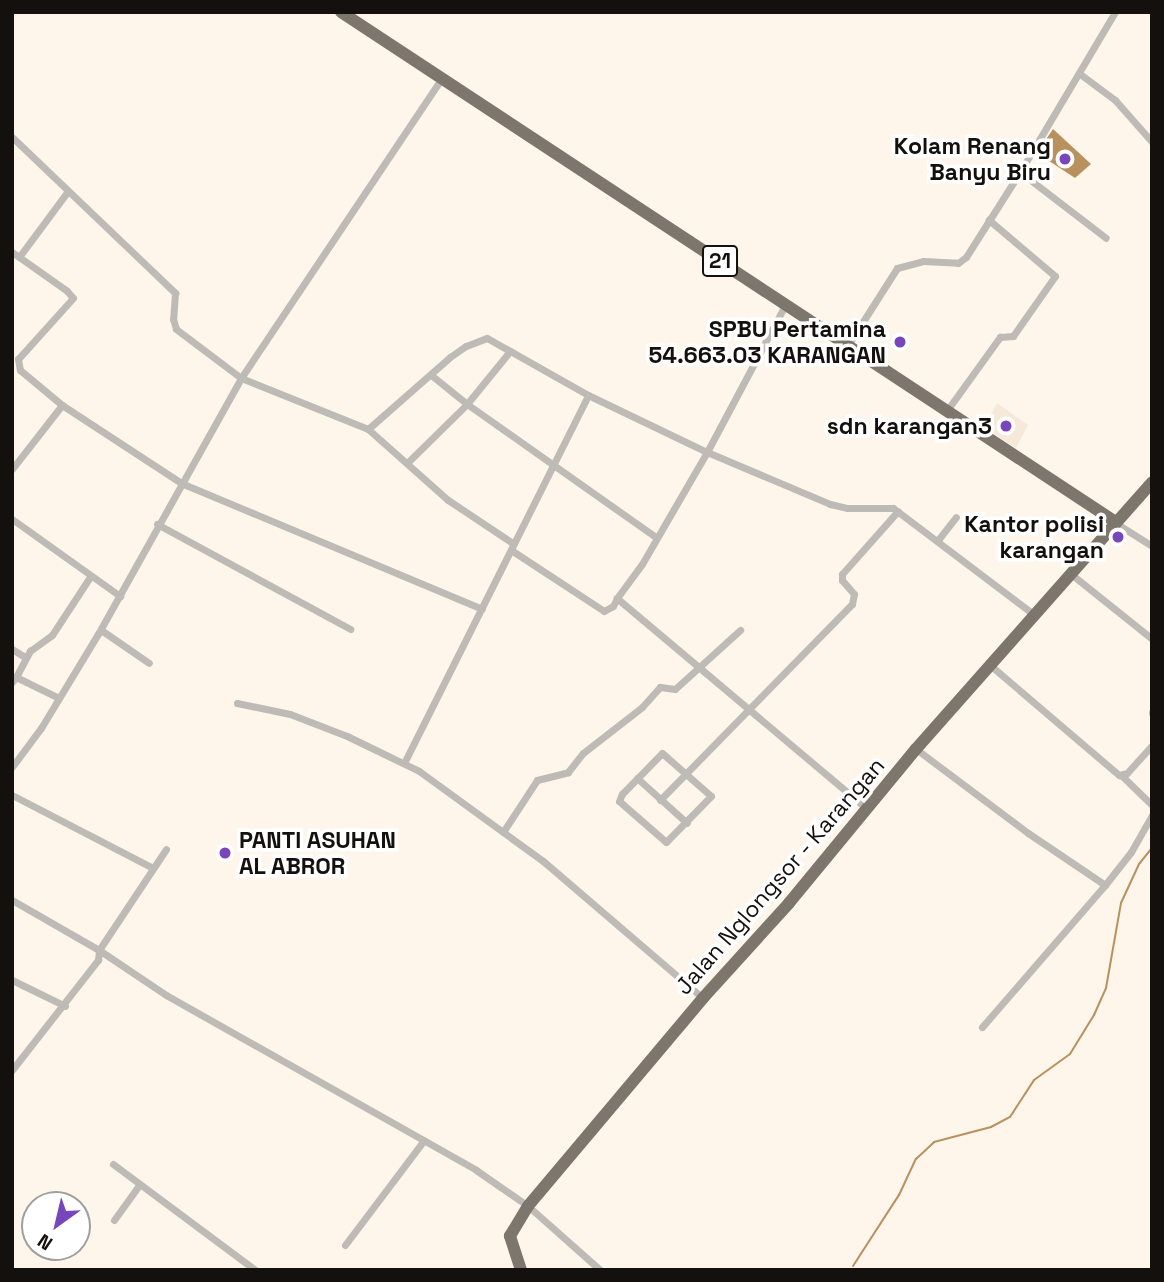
<!DOCTYPE html>
<html>
<head>
<meta charset="utf-8">
<style>
	body { margin:0 }
	#map { position:relative; width:1164px; height:1282px; overflow:hidden; background:#fef5eb; font-family:"Space Grotesk",sans-serif }
	div>[style] { position:absolute }
	.built>* { inset:0; background:#f6e9d9 }
	.water>* { inset:0; background:#b8915e }
	.stream>* { height:2px; margin:-1px; padding:0 1px; transform-origin:1px; border-radius:1px; background:#b8915e }
	.street>* { height:7px; margin:-3.5px; padding:0 3.5px; transform-origin:3.5px; border-radius:3.5px; background:#bebbb6 }
	.highway>* { height:12px; margin:-6px; padding:0 6px; transform-origin:6px; border-radius:6px; background:#7d766d }
	.dots>* { width:19px; height:19px; translate:-50% -50%; box-sizing:border-box; border:4px solid #fff; border-radius:50% }
	span { translate:-50% -50%; white-space:nowrap; text-align:center; line-height:1.15; -webkit-text-stroke:7px #fff; paint-order:stroke }
	.shield-label span { padding:2px 5px; background:#fff; border:2px solid; border-radius:5px; -webkit-text-stroke-width:0 }
	.shield-label { font-size:21px; color:#13100d; font-weight:700 }
	.poi-label { font-size:23px; color:#13100d; font-weight:700 }
	.right { translate:-100% -50%; text-align:right }
	.left { translate:0 -50%; text-align:left }
	.street-label { font-size:23px; color:#13100d }
	.frame { position:absolute; inset:0; border:14px solid #13100d; pointer-events:none }
	.north { position:absolute; left:21px; top:1191px; width:70px; height:70px; box-sizing:border-box; background:#fff; border:2px solid #a19f9e; border-radius:50%; rotate:214deg; font-size:19px; font-weight:700; line-height:28px; text-align:center; color:#13100d }
	.north::after { content:''; display:block; margin:auto; width:24px; height:32px; background:#7745bc; clip-path:polygon(50% 0,100% 100%,50% 72%,0 100%) }
</style>
</head>
<body>
<div id="map">
	<div class="built">
		<i style="clip-path:polygon(997px 403px,1028px 425px,1016px 448px,984px 427px)"></i>
	</div>
	<div class="water">
		<i style="clip-path:polygon(1053px 129px,1091px 164px,1075px 178px,1037px 153px)"></i>
	</div>
	<div class="stream">
		<i style="left:853px;top:1266px;width:85px;rotate:-57.1deg"></i>
		<i style="left:899px;top:1195px;width:40px;rotate:-65deg"></i>
		<i style="left:916px;top:1159px;width:25px;rotate:-43deg"></i>
		<i style="left:934px;top:1142px;width:59px;rotate:-14.7deg"></i>
		<i style="left:991px;top:1127px;width:21px;rotate:-28deg"></i>
		<i style="left:1010px;top:1117px;width:44px;rotate:-57deg"></i>
		<i style="left:1034px;top:1080px;width:44px;rotate:-35.8deg"></i>
		<i style="left:1070px;top:1054px;width:46px;rotate:-58.4deg"></i>
		<i style="left:1094px;top:1015px;width:30px;rotate:-66deg"></i>
		<i style="left:1106px;top:988px;width:86px;rotate:-80deg"></i>
		<i style="left:1121px;top:903px;width:43px;rotate:-65.2deg"></i>
		<i style="left:1139px;top:864px;width:21px;rotate:-51deg"></i>
	</div>
	<div class="street">
		<i style="left:1080px;top:74px;width:44px;rotate:36.6deg"></i>
		<i style="left:1115px;top:100px;width:56px;rotate:48.6deg"></i>
		<i style="left:12px;top:137px;width:226px;rotate:43.7deg"></i>
		<i style="left:175px;top:293px;width:26px;rotate:94deg"></i>
		<i style="left:173px;top:319px;width:10px;rotate:73deg"></i>
		<i style="left:176px;top:329px;width:81px;rotate:37deg"></i>
		<i style="left:241px;top:378px;width:361px;rotate:-56.2deg"></i>
		<i style="left:1020px;top:172px;width:108px;rotate:37.5deg"></i>
		<i style="left:12px;top:252px;width:67px;rotate:35.3deg"></i>
		<i style="left:67px;top:291px;width:9px;rotate:49deg"></i>
		<i style="left:73px;top:298px;width:82px;rotate:132deg"></i>
		<i style="left:18px;top:359px;width:11px;rotate:80deg"></i>
		<i style="left:20px;top:370px;width:55px;rotate:39.8deg"></i>
		<i style="left:62px;top:405px;width:81px;rotate:128deg"></i>
		<i style="left:19px;top:257px;width:82px;rotate:-53.4deg"></i>
		<i style="left:848px;top:345px;width:91px;rotate:-57.5deg"></i>
		<i style="left:897px;top:268px;width:27px;rotate:-15deg"></i>
		<i style="left:923px;top:261px;width:35px;rotate:3deg"></i>
		<i style="left:958px;top:263px;width:10px;rotate:-37deg"></i>
		<i style="left:966px;top:257px;width:101px;rotate:-57.6deg"></i>
		<i style="left:1020px;top:172px;width:186px;rotate:-59.3deg"></i>
		<i style="left:510px;top:351px;width:68px;rotate:129.1deg"></i>
		<i style="left:467px;top:404px;width:232px;rotate:35.2deg"></i>
		<i style="left:62px;top:405px;width:142px;rotate:33.2deg"></i>
		<i style="left:181px;top:483px;width:326px;rotate:22.7deg"></i>
		<i style="left:948px;top:409px;width:89px;rotate:-54.2deg"></i>
		<i style="left:1000px;top:337px;width:13px;rotate:-4deg"></i>
		<i style="left:1013px;top:336px;width:73px;rotate:-55deg"></i>
		<i style="left:1055px;top:276px;width:87px;rotate:-139.7deg"></i>
		<i style="left:368px;top:429px;width:107px;rotate:41.6deg"></i>
		<i style="left:448px;top:500px;width:79px;rotate:33.7deg"></i>
		<i style="left:407px;top:463px;width:84px;rotate:-44.5deg"></i>
		<i style="left:467px;top:404px;width:46px;rotate:-141.1deg"></i>
		<i style="left:12px;top:519px;width:133px;rotate:35.5deg"></i>
		<i style="left:1114px;top:522px;width:45px;rotate:32.3deg"></i>
		<i style="left:157px;top:524px;width:220px;rotate:28.5deg"></i>
		<i style="left:938px;top:540px;width:29px;rotate:-52deg"></i>
		<i style="left:511px;top:550px;width:111px;rotate:33.3deg"></i>
		<i style="left:604px;top:611px;width:10px;rotate:-29deg"></i>
		<i style="left:613px;top:606px;width:9px;rotate:-63deg"></i>
		<i style="left:1071px;top:574px;width:104px;rotate:38.7deg"></i>
		<i style="left:101px;top:630px;width:58px;rotate:34.5deg"></i>
		<i style="left:12px;top:649px;width:15px;rotate:32deg"></i>
		<i style="left:990px;top:665px;width:170px;rotate:40.5deg"></i>
		<i style="left:1119px;top:775px;width:8px;rotate:-14deg"></i>
		<i style="left:1127px;top:773px;width:38px;rotate:-48deg"></i>
		<i style="left:16px;top:677px;width:30px;rotate:-62deg"></i>
		<i style="left:30px;top:651px;width:27px;rotate:-36deg"></i>
		<i style="left:52px;top:635px;width:69px;rotate:-56.8deg"></i>
		<i style="left:12px;top:682px;width:6px;rotate:-51deg"></i>
		<i style="left:16px;top:677px;width:48px;rotate:26deg"></i>
		<i style="left:237px;top:703px;width:54px;rotate:11.7deg"></i>
		<i style="left:290px;top:714px;width:61px;rotate:21.1deg"></i>
		<i style="left:347px;top:736px;width:80px;rotate:25.9deg"></i>
		<i style="left:419px;top:771px;width:153px;rotate:36deg"></i>
		<i style="left:543px;top:861px;width:211px;rotate:40.6deg"></i>
		<i style="left:1152px;top:712px;width:1px;rotate:90deg"></i>
		<i style="left:916px;top:749px;width:140px;rotate:36.9deg"></i>
		<i style="left:1028px;top:833px;width:93px;rotate:34deg"></i>
		<i style="left:1105px;top:885px;width:188px;rotate:130.9deg"></i>
		<i style="left:662px;top:753px;width:65px;rotate:41.3deg"></i>
		<i style="left:711px;top:796px;width:64px;rotate:134.4deg"></i>
		<i style="left:666px;top:842px;width:62px;rotate:-138.9deg"></i>
		<i style="left:619px;top:801px;width:8px;rotate:-67deg"></i>
		<i style="left:622px;top:794px;width:57px;rotate:-45.7deg"></i>
		<i style="left:404px;top:763px;width:411px;rotate:-63.4deg"></i>
		<i style="left:12px;top:767px;width:49px;rotate:-53.4deg"></i>
		<i style="left:41px;top:728px;width:110px;rotate:-58.8deg"></i>
		<i style="left:98px;top:634px;width:293px;rotate:-60.8deg"></i>
		<i style="left:241px;top:378px;width:137px;rotate:21.9deg"></i>
		<i style="left:368px;top:429px;width:109px;rotate:-41.3deg"></i>
		<i style="left:450px;top:357px;width:19px;rotate:-35deg"></i>
		<i style="left:466px;top:346px;width:22px;rotate:-21deg"></i>
		<i style="left:487px;top:338px;width:116px;rotate:29.4deg"></i>
		<i style="left:588px;top:395px;width:132px;rotate:25.6deg"></i>
		<i style="left:707px;top:452px;width:166px;rotate:-62deg"></i>
		<i style="left:1122px;top:776px;width:42px;rotate:44deg"></i>
		<i style="left:637px;top:778px;width:67px;rotate:42deg"></i>
		<i style="left:12px;top:795px;width:159px;rotate:27.4deg"></i>
		<i style="left:660px;top:800px;width:274px;rotate:-45.6deg"></i>
		<i style="left:852px;top:604px;width:10px;rotate:-79deg"></i>
		<i style="left:854px;top:594px;width:18px;rotate:-131deg"></i>
		<i style="left:842px;top:580px;width:6px;rotate:-90deg"></i>
		<i style="left:842px;top:574px;width:84px;rotate:-48.4deg"></i>
		<i style="left:866px;top:808px;width:326px;rotate:-139.9deg"></i>
		<i style="left:617px;top:598px;width:42px;rotate:-53.7deg"></i>
		<i style="left:642px;top:564px;width:129px;rotate:-59.9deg"></i>
		<i style="left:707px;top:452px;width:134px;rotate:22.9deg"></i>
		<i style="left:830px;top:504px;width:18px;rotate:13deg"></i>
		<i style="left:848px;top:508px;width:45px"></i>
		<i style="left:893px;top:508px;width:176px;rotate:37.1deg"></i>
		<i style="left:503px;top:832px;width:62px;rotate:-56.8deg"></i>
		<i style="left:537px;top:780px;width:32px;rotate:-14deg"></i>
		<i style="left:568px;top:772px;width:24px;rotate:-52deg"></i>
		<i style="left:583px;top:753px;width:75px;rotate:-37.9deg"></i>
		<i style="left:642px;top:707px;width:27px;rotate:-48deg"></i>
		<i style="left:660px;top:687px;width:15px;rotate:8deg"></i>
		<i style="left:675px;top:689px;width:88px;rotate:-42.2deg"></i>
		<i style="left:1105px;top:885px;width:42px;rotate:-51.8deg"></i>
		<i style="left:1131px;top:852px;width:43px;rotate:-60.4deg"></i>
		<i style="left:12px;top:900px;width:100px;rotate:29.9deg"></i>
		<i style="left:99px;top:950px;width:81px;rotate:33.9deg"></i>
		<i style="left:166px;top:995px;width:356px;rotate:29.4deg"></i>
		<i style="left:476px;top:1170px;width:63px;rotate:34.7deg"></i>
		<i style="left:528px;top:1206px;width:96px;rotate:41.6deg"></i>
		<i style="left:12px;top:980px;width:59px;rotate:26.1deg"></i>
		<i style="left:12px;top:1070px;width:140px;rotate:-52deg"></i>
		<i style="left:98px;top:960px;width:10px;rotate:-84deg"></i>
		<i style="left:99px;top:950px;width:121px;rotate:-56.4deg"></i>
		<i style="left:113px;top:1164px;width:177px;rotate:36.7deg"></i>
		<i style="left:114px;top:1220px;width:44px;rotate:-54.2deg"></i>
		<i style="left:345px;top:1245px;width:131px;rotate:-53deg"></i>
	</div>
	<div class="highway">
		<i style="left:341px;top:12px;width:926px;rotate:33.36deg"></i>
		<i style="left:521px;top:1270px;width:36px;rotate:-108deg"></i>
		<i style="left:510px;top:1236px;width:35px;rotate:-59deg"></i>
		<i style="left:528px;top:1206px;width:272px;rotate:-49.9deg"></i>
		<i style="left:703px;top:998px;width:128px;rotate:-47.8deg"></i>
		<i style="left:789px;top:903px;width:200px;rotate:-50.5deg"></i>
		<i style="left:916px;top:749px;width:356px;rotate:-48.5deg"></i>
	</div>
	<div class="dots">
		<i style="left:1065px;top:159px;background:#7745bc"></i>
		<i style="left:900px;top:342px;background:#7745bc"></i>
		<i style="left:1006px;top:426px;background:#7745bc"></i>
		<i style="left:1118px;top:537px;background:#7745bc"></i>
		<i style="left:225px;top:853px;background:#7745bc"></i>
	</div>
	<div class="shield-label">
		<span style="left:720px;top:261px">21</span>
	</div>
	<div class="poi-label">
		<span class="right" style="left:1051px;top:159px">Kolam Renang<br>Banyu Biru</span>
		<span class="right" style="left:886px;top:342px">SPBU Pertamina<br>54.663.03 KARANGAN</span>
		<span class="right" style="left:992px;top:426px">sdn karangan3</span>
		<span class="right" style="left:1104px;top:537px">Kantor polisi<br>karangan</span>
		<span class="left" style="left:239px;top:853px">PANTI ASUHAN<br>AL ABROR</span>
	</div>
	<div class="street-label">
		<span style="left:780px;top:876px;rotate:-49deg">Jalan Nglongsor - Karangan</span>
	</div>
	<div class="frame"></div>
	<div class="north">N</div>
</div>
</body>
</html>
